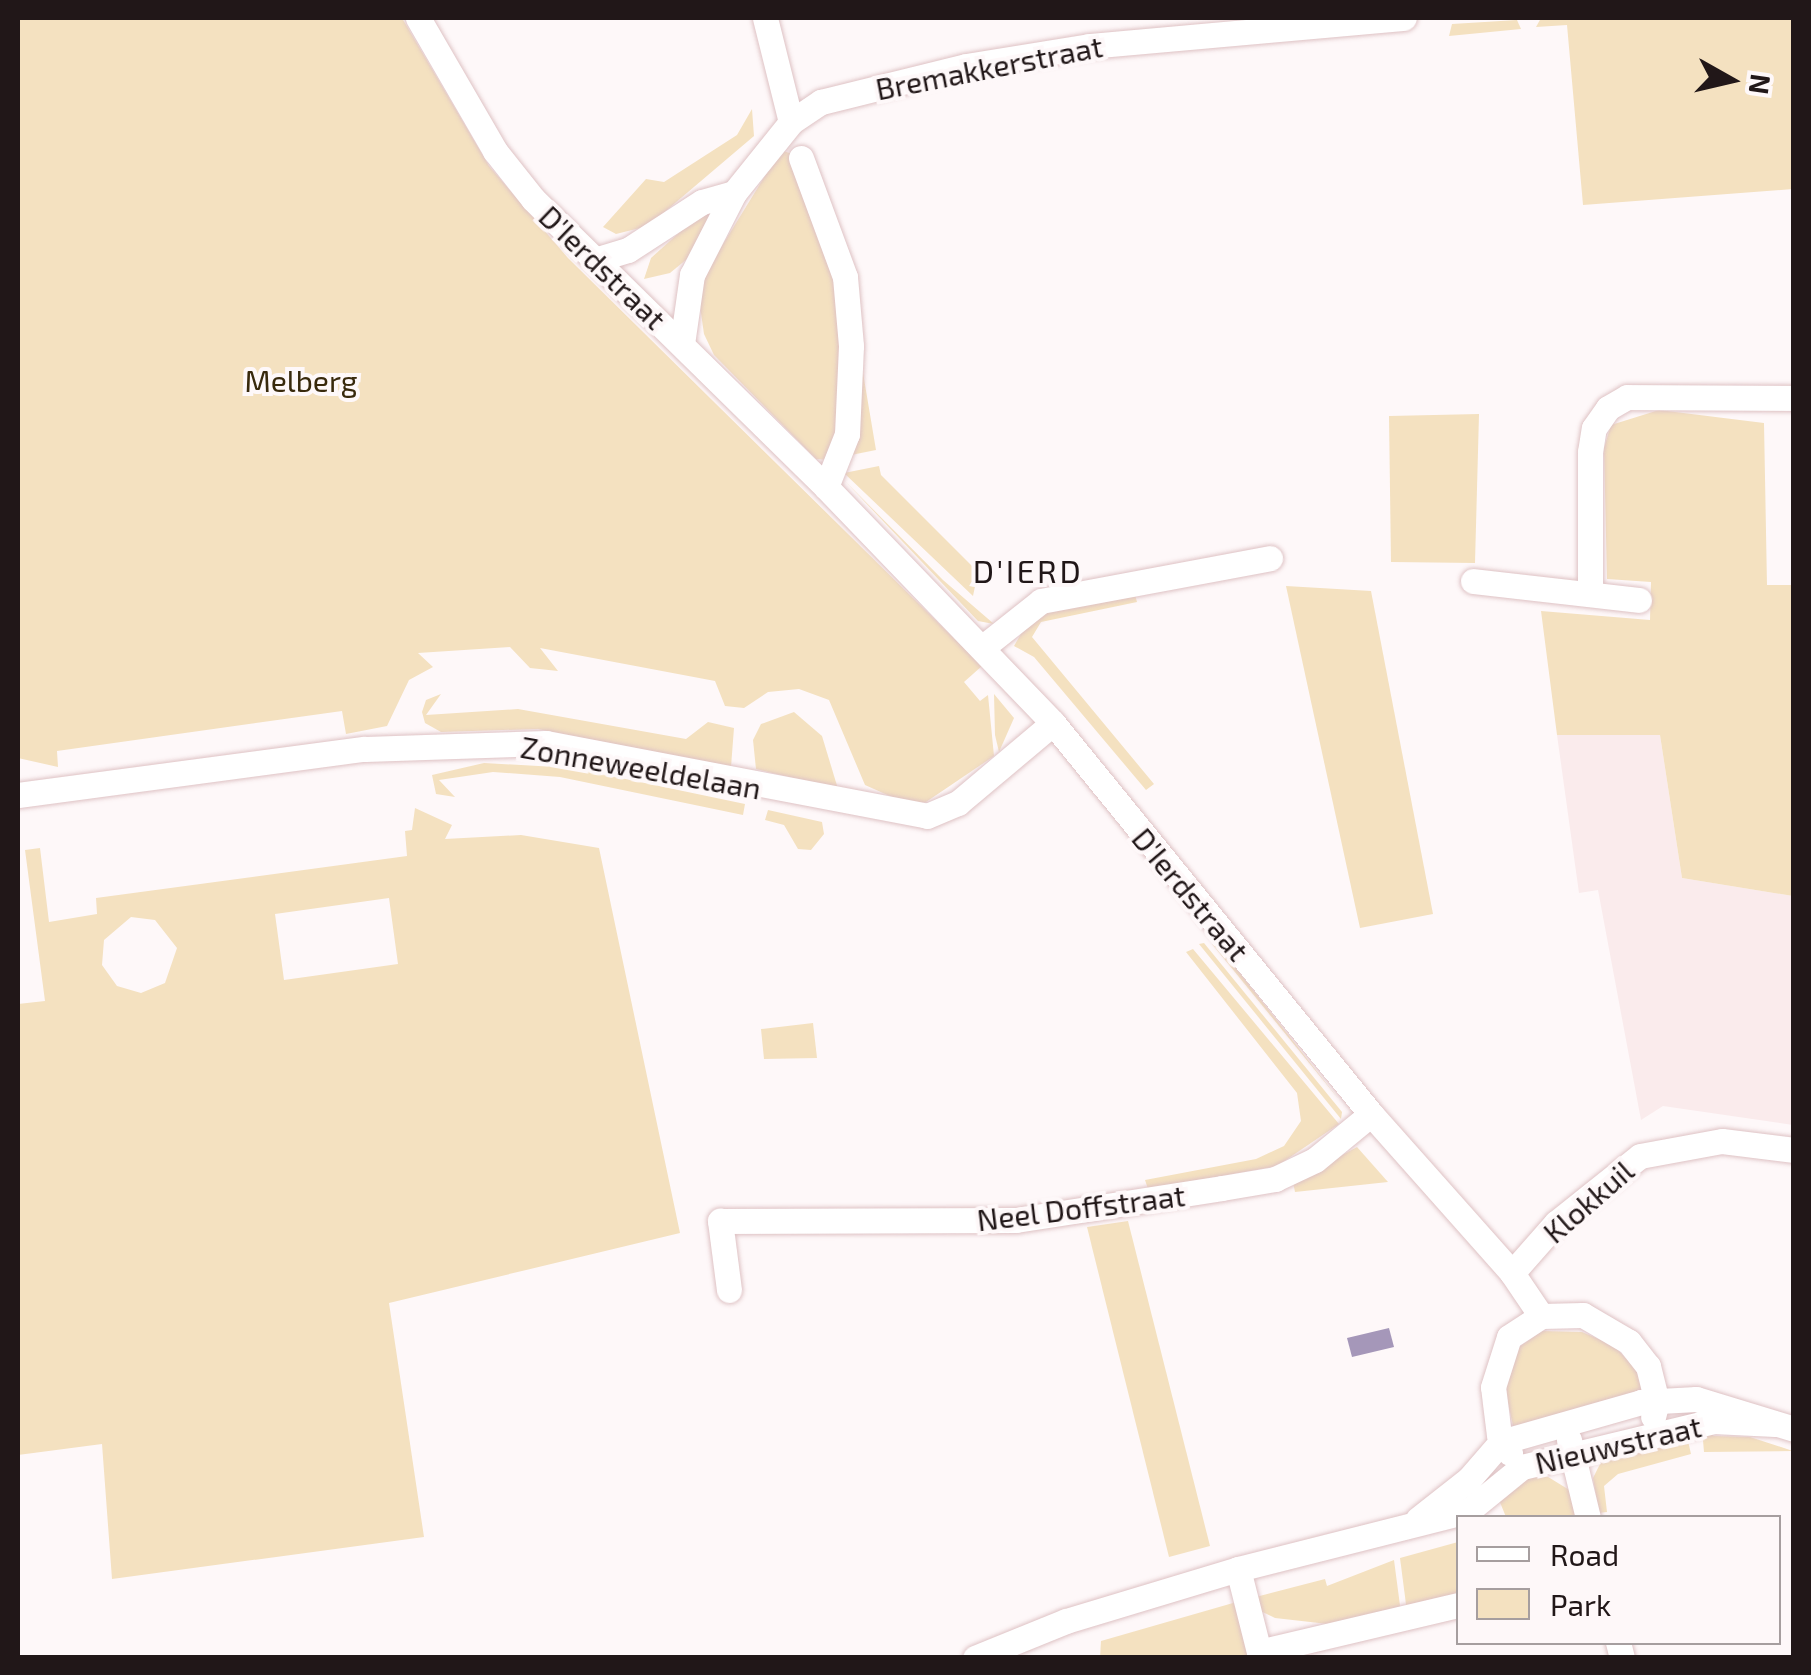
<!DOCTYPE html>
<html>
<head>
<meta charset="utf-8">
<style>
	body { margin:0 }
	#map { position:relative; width:1811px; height:1675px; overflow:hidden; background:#fef8f9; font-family:"Exo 2",sans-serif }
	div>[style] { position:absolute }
	.built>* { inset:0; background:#faebec }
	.green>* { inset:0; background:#f4e1c0 }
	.water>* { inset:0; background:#a597b9 }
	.roads { filter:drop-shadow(0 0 2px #dec2c4) drop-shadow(0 0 2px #dec2c4) }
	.minor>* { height:25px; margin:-12.5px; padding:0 12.5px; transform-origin:12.5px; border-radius:12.5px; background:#fff }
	span { translate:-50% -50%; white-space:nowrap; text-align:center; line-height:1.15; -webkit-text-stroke:8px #fef8f9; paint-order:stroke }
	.street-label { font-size:30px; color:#211718 }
	.park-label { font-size:30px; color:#38290c }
	.neighbourhood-label { font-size:32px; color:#211718; letter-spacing:2.5px }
	.frame { position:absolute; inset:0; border:20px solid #211718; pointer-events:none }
	.legend { position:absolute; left:1456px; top:1515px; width:325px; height:130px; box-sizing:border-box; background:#fef8f9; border:2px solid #a69e9f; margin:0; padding:12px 18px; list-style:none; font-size:30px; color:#211718 }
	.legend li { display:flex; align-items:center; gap:20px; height:50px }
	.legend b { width:50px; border:2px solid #a69e9f }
	.north { position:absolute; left:1681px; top:30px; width:100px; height:100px; -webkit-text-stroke:8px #fef8f9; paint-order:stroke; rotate:98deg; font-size:28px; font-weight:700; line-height:40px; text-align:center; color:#211718 }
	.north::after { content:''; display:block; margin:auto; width:35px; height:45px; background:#211718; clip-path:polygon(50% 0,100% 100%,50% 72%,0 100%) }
</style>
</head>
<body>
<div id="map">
	<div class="built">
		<i style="clip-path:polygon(1557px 735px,1660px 735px,1682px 878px,1793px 896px,1793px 1125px,1663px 1106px,1641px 1120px,1598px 890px,1579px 893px)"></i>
	</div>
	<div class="green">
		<i style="clip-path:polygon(18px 18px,402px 18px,489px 166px,568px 258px,982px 666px,964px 682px,980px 701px,988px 695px,994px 756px,926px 802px,910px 805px,865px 785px,829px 700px,799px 689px,768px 692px,744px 708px,725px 706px,715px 681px,540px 648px,558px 671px,530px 668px,510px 647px,418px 653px,433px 667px,409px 680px,387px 726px,346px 734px,342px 711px,57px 751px,58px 767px,18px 758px)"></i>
		<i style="clip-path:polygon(1541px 18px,1793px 18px,1793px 189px,1583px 205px,1567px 25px,1536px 27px)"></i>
		<i style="clip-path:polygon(1517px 20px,1521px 29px,1449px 36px,1452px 24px)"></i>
		<i style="clip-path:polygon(752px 109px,754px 136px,648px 226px,616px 234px,603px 227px,646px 179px,664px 182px,737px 135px)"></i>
		<i style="clip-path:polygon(781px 150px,792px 154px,840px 279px,841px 440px,830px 460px,816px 459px,714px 355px,704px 334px,699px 299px,704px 275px)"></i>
		<i style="clip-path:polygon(701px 213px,710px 214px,687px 259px,670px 273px,644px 279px,651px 258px)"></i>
		<i style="clip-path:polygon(860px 355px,876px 450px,851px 455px,862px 390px)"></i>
		<i style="clip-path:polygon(1659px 410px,1764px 423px,1767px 585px,1793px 585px,1793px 896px,1682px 878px,1660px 735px,1557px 735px,1541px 611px,1650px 620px,1651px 582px,1607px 579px,1604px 448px,1611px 425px)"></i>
		<i style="clip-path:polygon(1479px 414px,1475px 563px,1391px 562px,1389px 416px)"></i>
		<i style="clip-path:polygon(879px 466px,881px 475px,978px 572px,973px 596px,844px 473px)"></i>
		<i style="clip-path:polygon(844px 480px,943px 580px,994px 624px,978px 621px)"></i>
		<i style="clip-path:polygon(1286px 586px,1371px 591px,1433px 914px,1360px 928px)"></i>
		<i style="clip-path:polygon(1134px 591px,1137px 602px,1041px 622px,1032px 637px,1154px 784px,1146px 790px,1034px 657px,1014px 646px,1032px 615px)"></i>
		<i style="clip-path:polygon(441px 694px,426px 715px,518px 709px,686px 739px,708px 722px,734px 728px,731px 767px,538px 729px,441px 732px,425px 723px,422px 712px,426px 700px)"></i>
		<i style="clip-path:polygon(994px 694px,1014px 718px,999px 752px,995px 735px)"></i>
		<i style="clip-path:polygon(794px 712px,822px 736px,838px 789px,756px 769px,753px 740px,761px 724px)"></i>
		<i style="clip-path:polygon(484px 763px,573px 768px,745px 804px,743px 815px,560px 777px,493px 772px,439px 780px,455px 797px,436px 794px,432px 775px)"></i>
		<i style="clip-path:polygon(evenodd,415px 808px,452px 825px,445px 839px,521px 835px,599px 848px,680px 1233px,389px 1303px,424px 1537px,112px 1579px,102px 1444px,18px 1455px,18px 1004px,45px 1001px,25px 850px,40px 848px,49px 922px,97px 914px,96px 898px,407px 856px,405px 831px,412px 830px,415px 808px,389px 898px,398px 964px,284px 980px,275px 914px,389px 898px,415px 808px,131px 917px,155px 920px,177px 948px,165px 983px,141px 993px,117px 986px,102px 965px,104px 940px,131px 917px)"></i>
		<i style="clip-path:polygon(768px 810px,822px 822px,824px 834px,811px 850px,798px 849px,784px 825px,765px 820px)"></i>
		<i style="clip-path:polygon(1204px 943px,1342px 1112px,1341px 1119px,1199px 944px)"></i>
		<i style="clip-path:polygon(1212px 944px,1220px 948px,1341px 1102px)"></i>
		<i style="clip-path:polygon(1193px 949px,1339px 1124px,1277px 1166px,1148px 1189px,1145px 1180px,1256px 1159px,1284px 1146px,1301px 1121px,1297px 1093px,1186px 952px)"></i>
		<i style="clip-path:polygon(813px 1023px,817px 1058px,764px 1059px,761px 1029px)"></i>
		<i style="clip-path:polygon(1357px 1147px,1388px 1182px,1295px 1192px,1293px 1182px)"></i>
		<i style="clip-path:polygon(1128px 1221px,1210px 1546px,1169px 1557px,1087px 1227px)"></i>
		<i style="clip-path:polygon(1542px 1331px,1582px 1332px,1613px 1345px,1640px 1373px,1643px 1396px,1514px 1430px,1504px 1385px,1516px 1349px)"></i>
		<i style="clip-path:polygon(1702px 1429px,1714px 1436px,1750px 1437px,1793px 1451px,1704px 1452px)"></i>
		<i style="clip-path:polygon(1686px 1432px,1691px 1454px,1618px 1474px,1604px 1486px,1607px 1512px,1599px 1513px,1593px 1478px,1604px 1456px)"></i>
		<i style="clip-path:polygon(1540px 1472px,1571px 1491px,1577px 1517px,1506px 1517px,1497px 1495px,1509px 1482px)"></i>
		<i style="clip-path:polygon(1458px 1542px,1458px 1598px,1407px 1612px,1400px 1558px)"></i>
		<i style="clip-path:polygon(1394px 1560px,1401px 1613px,1328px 1624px,1275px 1618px,1254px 1608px,1252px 1598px,1325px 1579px,1327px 1586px)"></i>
		<i style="clip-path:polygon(1240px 1601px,1253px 1658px,1100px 1658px,1101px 1641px)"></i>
	</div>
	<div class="water">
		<i style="clip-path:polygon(1389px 1328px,1394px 1347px,1352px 1357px,1347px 1338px)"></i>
	</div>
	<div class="roads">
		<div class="minor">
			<i style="left:418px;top:18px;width:154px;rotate:59.9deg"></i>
			<i style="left:495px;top:151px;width:61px;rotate:51.6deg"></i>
			<i style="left:533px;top:199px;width:411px;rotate:44.5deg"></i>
			<i style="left:826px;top:487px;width:327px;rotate:46.1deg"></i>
			<i style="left:1053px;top:723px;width:504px;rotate:50.88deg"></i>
			<i style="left:1371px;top:1114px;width:213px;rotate:48.4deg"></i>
			<i style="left:1512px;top:1273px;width:52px;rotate:56deg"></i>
			<i style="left:765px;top:18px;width:107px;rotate:76deg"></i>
			<i style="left:801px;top:158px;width:127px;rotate:69.7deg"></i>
			<i style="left:845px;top:277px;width:69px;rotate:85deg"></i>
			<i style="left:851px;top:346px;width:88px;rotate:92.6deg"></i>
			<i style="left:847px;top:434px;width:57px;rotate:111.6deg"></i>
			<i style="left:598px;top:259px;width:31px;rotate:-17deg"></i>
			<i style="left:628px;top:250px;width:88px;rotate:-33deg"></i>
			<i style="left:702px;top:202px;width:33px;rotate:-16deg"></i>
			<i style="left:682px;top:344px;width:70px;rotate:-81.8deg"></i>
			<i style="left:692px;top:275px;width:92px;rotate:-62.9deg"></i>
			<i style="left:734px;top:193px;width:91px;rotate:-51.2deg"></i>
			<i style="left:791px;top:122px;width:36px;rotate:-34deg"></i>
			<i style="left:821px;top:102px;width:149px;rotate:-13.9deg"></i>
			<i style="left:966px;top:66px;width:125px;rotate:-9.2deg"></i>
			<i style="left:1089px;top:46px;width:316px;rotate:-5.1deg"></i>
			<i style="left:1473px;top:581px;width:167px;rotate:6.5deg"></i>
			<i style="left:1590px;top:594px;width:142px;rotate:-90deg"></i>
			<i style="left:1590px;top:452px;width:24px;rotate:-81deg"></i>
			<i style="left:1594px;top:428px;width:24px;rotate:-55deg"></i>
			<i style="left:1608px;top:408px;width:22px;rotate:-30deg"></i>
			<i style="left:1627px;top:397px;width:167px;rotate:0.3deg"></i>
			<i style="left:983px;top:647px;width:74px;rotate:-38.4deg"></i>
			<i style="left:1041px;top:601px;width:233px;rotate:-10.6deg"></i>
			<i style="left:18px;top:795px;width:350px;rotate:-7.6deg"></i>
			<i style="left:365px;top:749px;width:181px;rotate:-1.9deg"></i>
			<i style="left:546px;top:743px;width:388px;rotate:10.8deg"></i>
			<i style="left:927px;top:816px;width:34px;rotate:-23deg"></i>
			<i style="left:958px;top:803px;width:124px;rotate:-40.1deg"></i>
			<i style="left:1512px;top:1273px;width:67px;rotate:-48.7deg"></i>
			<i style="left:1556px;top:1223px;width:107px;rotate:-38.6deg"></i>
			<i style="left:1640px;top:1156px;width:83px;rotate:-10.4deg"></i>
			<i style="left:1722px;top:1141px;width:73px;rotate:7.1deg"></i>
			<i style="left:729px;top:1290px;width:70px;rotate:-97.4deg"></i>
			<i style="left:720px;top:1221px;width:296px;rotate:-0.2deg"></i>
			<i style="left:1016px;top:1220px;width:208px;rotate:-8.8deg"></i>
			<i style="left:1222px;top:1188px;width:54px;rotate:-9.6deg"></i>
			<i style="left:1275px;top:1179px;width:44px;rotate:-25.4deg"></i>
			<i style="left:1315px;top:1160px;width:72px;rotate:-39.4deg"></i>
			<i style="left:1569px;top:1440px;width:80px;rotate:76.3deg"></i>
			<i style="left:1510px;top:1453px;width:21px;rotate:-121deg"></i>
			<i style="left:1499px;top:1435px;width:48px;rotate:-97.1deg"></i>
			<i style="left:1493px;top:1387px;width:52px;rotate:-72.3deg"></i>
			<i style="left:1509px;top:1337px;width:38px;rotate:-33deg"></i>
			<i style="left:1541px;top:1316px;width:42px;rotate:-1.4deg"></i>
			<i style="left:1583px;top:1315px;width:53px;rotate:30.4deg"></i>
			<i style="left:1629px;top:1342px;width:31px;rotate:52deg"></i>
			<i style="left:1648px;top:1366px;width:36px;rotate:76deg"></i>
			<i style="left:1657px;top:1401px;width:16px;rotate:104deg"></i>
			<i style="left:1418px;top:1519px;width:65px;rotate:-38.1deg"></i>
			<i style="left:1469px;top:1479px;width:49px;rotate:-49.1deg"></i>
			<i style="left:1501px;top:1442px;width:146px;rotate:-15.9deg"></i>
			<i style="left:1641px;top:1402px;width:55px;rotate:-3.1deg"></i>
			<i style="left:1696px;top:1399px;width:102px;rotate:17deg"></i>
			<i style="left:1238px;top:1569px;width:86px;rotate:75.8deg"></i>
			<i style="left:1259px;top:1652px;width:204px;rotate:-13.3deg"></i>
			<i style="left:1618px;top:1642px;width:16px;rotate:76deg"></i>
			<i style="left:975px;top:1658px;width:98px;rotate:-22.1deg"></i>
			<i style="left:1066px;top:1621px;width:180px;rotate:-16.8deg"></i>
			<i style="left:1238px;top:1569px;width:237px;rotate:-14.2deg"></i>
			<i style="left:1468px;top:1511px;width:70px;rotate:-39.2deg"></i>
			<i style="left:1522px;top:1467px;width:196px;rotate:-13.5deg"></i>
			<i style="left:1713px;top:1421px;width:62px;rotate:2.8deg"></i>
		</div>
	</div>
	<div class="street-label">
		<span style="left:989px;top:67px;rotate:-11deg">Bremakkerstraat</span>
		<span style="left:603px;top:267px;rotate:44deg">D'Ierdstraat</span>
		<span style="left:641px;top:767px;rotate:10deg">Zonneweeldelaan</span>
		<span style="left:1191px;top:894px;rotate:50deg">D'Ierdstraat</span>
		<span style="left:1588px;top:1201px;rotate:-41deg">Klokkuil</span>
		<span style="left:1081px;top:1207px;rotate:-7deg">Neel Doffstraat</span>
		<span style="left:1618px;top:1444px;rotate:-13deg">Nieuwstraat</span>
	</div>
	<div class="park-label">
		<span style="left:301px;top:380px">Melberg</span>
	</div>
	<div class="neighbourhood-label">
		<span style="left:1028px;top:570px">D'IERD</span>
	</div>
	<div class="frame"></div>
	<ul class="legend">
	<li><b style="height:12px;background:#fff"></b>Road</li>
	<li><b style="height:28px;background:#f4e1c0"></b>Park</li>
	</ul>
	<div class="north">N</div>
</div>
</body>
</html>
